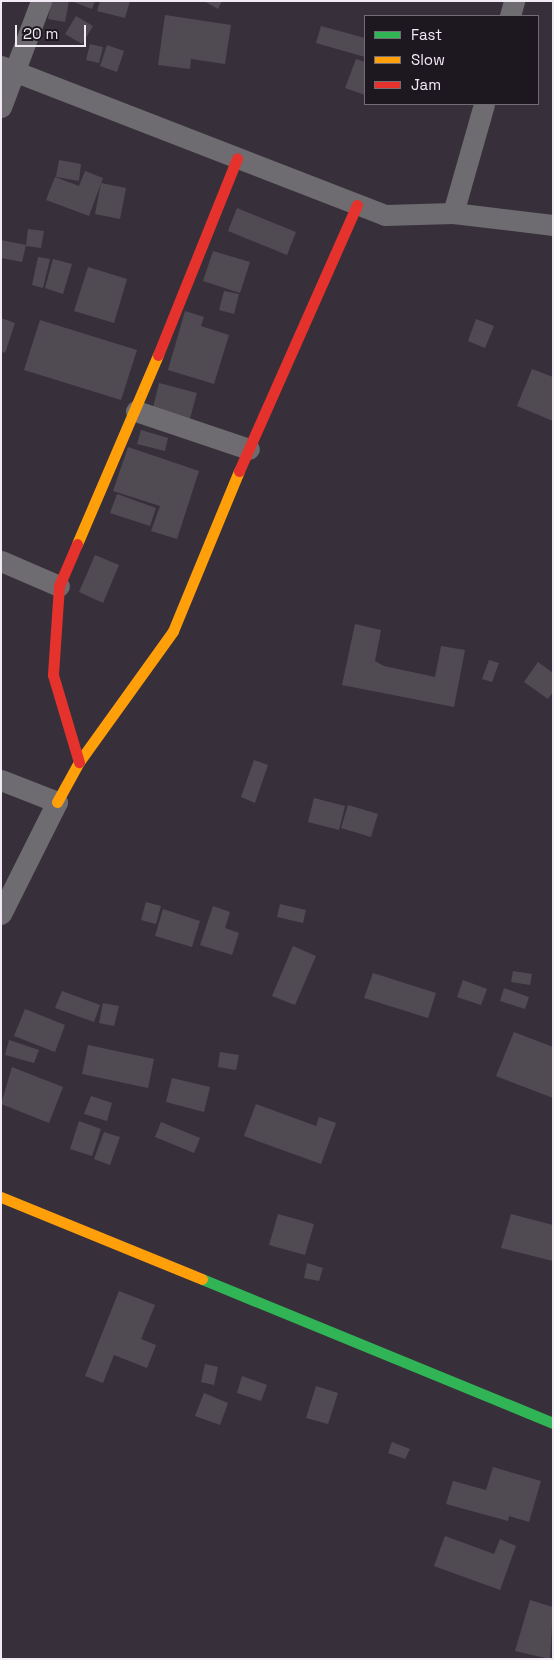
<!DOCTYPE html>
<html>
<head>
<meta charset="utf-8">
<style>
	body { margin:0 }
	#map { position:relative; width:554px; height:1660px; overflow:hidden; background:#37303a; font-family:"Space Grotesk",sans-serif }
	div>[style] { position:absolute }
	.building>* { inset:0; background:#504b52 }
	.street>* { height:21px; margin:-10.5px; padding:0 10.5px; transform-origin:10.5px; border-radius:10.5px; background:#6e6c70 }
	.fast>* { height:11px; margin:-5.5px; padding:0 5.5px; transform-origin:5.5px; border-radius:5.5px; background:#30b455 }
	.slow>* { height:11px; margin:-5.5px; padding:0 5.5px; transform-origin:5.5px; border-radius:5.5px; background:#ff9f0a }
	.jam>* { height:11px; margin:-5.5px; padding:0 5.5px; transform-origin:5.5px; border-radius:5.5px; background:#e5322d }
	span { translate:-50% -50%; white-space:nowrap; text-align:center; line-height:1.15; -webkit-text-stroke:4px #1d181f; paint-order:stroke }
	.frame { position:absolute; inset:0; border:2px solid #f2eaf5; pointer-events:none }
	.legend { position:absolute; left:364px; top:15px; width:175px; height:90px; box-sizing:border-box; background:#1d181f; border:1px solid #726c75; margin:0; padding:6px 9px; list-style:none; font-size:15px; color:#f2eaf5 }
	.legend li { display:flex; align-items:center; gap:10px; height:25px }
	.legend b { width:25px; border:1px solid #726c75 }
	.scale { position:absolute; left:15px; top:25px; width:71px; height:22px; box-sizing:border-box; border:2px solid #f2eaf5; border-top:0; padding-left:6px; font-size:15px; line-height:18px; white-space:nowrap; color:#f2eaf5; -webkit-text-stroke:4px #1d181f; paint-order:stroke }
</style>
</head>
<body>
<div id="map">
	<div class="building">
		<i style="clip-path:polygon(51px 1px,69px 1px,65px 22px,48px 19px)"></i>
		<i style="clip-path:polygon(71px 1px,95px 1px,92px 9px)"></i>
		<i style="clip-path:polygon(100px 1px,130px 1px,125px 18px,97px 11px)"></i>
		<i style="clip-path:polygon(204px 1px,222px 1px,218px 9px)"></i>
		<i style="clip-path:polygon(165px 15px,231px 25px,225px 64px,191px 59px,190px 69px,158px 65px)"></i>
		<i style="clip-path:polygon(76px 16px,93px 26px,82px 44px,65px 34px)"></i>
		<i style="clip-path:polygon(321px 26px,365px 38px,365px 57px,316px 43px)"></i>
		<i style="clip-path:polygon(90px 44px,103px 47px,99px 63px,86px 60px)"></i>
		<i style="clip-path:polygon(107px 45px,124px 51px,117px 72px,100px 66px)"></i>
		<i style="clip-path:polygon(356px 59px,365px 62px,365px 95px,345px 88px)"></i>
		<i style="clip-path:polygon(59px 160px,81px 164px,79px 181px,56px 177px)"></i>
		<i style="clip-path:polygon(85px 171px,103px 178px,89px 216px,46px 200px,55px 177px,79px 186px)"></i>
		<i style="clip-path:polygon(101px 183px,126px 188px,120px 219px,95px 214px)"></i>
		<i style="clip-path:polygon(237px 208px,296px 232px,287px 255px,228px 231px)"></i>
		<i style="clip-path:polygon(28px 229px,44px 231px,41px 248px,26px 246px)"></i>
		<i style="clip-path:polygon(1px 240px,26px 245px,22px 262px,1px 258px)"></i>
		<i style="clip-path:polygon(213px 251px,250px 262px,240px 293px,203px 281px)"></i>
		<i style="clip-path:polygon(38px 257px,50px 259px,43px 288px,32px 285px)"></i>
		<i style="clip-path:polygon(53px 259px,72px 264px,63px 294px,45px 288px)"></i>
		<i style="clip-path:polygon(88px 267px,127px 279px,114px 323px,74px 311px)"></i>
		<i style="clip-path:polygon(224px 291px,239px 294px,234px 314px,219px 310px)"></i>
		<i style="clip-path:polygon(185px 311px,204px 317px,201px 326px,229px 335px,214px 384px,168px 370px)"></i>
		<i style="clip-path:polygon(1px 318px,15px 323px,5px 353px,1px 351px)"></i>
		<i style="clip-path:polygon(476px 319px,494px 326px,485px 348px,468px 341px)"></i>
		<i style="clip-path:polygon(40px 320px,137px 350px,121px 400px,24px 370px)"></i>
		<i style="clip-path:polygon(532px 369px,553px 377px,553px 421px,517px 406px)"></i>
		<i style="clip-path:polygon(159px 383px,197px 393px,189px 422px,152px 412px)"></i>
		<i style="clip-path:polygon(141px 430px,168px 438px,165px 451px,137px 444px)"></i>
		<i style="clip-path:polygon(128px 447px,199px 471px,177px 539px,151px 531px,160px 506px,113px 491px)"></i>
		<i style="clip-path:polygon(117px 494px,156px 508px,150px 526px,110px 513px)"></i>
		<i style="clip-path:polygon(95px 555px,119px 565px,103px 603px,79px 592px)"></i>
		<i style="clip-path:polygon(355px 624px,381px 630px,375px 661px,384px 666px,435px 677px,441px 646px,465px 650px,454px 707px,342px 685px)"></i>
		<i style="clip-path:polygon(489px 660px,499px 663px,492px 682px,482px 679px)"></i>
		<i style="clip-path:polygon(538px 662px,553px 673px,553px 692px,548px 699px,524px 682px)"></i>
		<i style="clip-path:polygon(254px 760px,268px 765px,255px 803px,241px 797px)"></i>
		<i style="clip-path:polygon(314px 798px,345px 806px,339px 830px,308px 822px)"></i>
		<i style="clip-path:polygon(348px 805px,378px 814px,371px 837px,341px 828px)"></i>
		<i style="clip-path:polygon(146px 902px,161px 906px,156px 924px,141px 920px)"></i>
		<i style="clip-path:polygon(280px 904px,306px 910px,303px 923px,277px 917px)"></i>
		<i style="clip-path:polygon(213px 906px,230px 912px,225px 928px,239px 933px,232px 955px,200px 945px)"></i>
		<i style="clip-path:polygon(163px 909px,200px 921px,192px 947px,155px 936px)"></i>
		<i style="clip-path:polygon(293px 946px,316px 956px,295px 1005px,272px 996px)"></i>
		<i style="clip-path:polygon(513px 971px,532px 974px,530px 985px,511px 982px)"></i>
		<i style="clip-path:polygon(373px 973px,436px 993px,428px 1018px,364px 998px)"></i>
		<i style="clip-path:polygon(463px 980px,487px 989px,481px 1005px,457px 997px)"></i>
		<i style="clip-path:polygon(504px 988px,529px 997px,525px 1009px,500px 1001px)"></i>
		<i style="clip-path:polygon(62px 991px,100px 1005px,94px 1022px,55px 1008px)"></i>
		<i style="clip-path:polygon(103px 1003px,119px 1006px,114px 1026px,99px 1023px)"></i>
		<i style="clip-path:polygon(25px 1009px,65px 1025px,55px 1052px,14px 1036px)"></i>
		<i style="clip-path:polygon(514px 1032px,553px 1047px,553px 1098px,496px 1076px)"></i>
		<i style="clip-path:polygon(9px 1040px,39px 1050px,34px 1063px,5px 1055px)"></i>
		<i style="clip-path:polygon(88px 1045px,154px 1059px,148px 1088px,82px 1074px)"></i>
		<i style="clip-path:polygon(220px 1052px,239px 1055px,236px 1070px,218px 1067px)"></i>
		<i style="clip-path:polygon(12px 1067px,63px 1087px,49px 1123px,1px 1104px)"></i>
		<i style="clip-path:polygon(172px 1078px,210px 1087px,204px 1112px,166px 1102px)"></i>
		<i style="clip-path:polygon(91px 1096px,112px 1103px,107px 1121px,84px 1114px)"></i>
		<i style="clip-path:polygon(256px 1104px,316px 1126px,319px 1117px,336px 1123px,321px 1164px,244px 1136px)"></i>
		<i style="clip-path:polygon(79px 1121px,101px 1129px,92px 1156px,70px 1149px)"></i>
		<i style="clip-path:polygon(161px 1122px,200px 1138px,194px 1153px,155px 1137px)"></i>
		<i style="clip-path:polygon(104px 1132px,120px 1137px,110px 1165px,94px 1159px)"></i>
		<i style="clip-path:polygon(278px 1214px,314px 1224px,305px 1255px,269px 1245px)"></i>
		<i style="clip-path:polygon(511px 1214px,553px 1225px,553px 1261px,501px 1248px)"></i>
		<i style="clip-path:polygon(307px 1263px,323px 1268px,319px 1281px,304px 1278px)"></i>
		<i style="clip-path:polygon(119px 1291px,155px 1305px,141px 1339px,156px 1345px,147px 1368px,114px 1355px,103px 1383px,85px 1376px)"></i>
		<i style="clip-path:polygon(205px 1364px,218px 1367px,214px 1385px,201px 1382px)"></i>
		<i style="clip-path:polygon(242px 1376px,267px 1385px,261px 1401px,237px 1393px)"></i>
		<i style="clip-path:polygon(316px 1386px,338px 1393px,328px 1424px,306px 1418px)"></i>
		<i style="clip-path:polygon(204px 1393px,228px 1403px,220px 1425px,195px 1416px)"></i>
		<i style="clip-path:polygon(392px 1442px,410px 1449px,405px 1459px,388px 1453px)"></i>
		<i style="clip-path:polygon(493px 1467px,541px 1481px,529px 1522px,509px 1516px,508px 1521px,446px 1504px,453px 1481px,486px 1490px)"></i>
		<i style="clip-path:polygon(445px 1536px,494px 1554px,500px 1539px,516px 1546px,500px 1590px,434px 1566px)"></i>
		<i style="clip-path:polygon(530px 1600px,553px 1607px,550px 1659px,515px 1651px)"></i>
	</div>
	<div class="street">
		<i style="left:510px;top:16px;width:16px;rotate:-75deg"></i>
		<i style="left:1px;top:66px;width:412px;rotate:21.2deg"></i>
		<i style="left:385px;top:215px;width:68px;rotate:-1.7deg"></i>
		<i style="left:453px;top:213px;width:101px;rotate:6.8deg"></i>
		<i style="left:1px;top:107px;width:113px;rotate:-69.3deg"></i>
		<i style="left:453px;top:213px;width:113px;rotate:-74.1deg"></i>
		<i style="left:136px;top:411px;width:119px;rotate:18.6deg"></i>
		<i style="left:1px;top:561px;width:63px;rotate:23.3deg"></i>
		<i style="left:1px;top:780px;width:60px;rotate:21.4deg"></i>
		<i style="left:57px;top:802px;width:125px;rotate:116.6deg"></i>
	</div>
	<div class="fast">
		<i style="left:202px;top:1279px;width:379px;rotate:22.3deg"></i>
	</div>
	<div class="slow">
		<i style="left:77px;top:544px;width:206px;rotate:-66.8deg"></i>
		<i style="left:57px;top:802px;width:46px;rotate:-61.2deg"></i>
		<i style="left:79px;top:762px;width:161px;rotate:-54.3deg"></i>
		<i style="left:173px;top:631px;width:173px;rotate:-67.6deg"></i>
		<i style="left:1px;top:1197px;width:217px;rotate:22.2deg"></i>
	</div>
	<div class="jam">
		<i style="left:158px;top:355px;width:212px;rotate:-68.1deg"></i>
		<i style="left:239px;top:471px;width:291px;rotate:-66.1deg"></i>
		<i style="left:77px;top:544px;width:46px;rotate:113.2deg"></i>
		<i style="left:59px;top:586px;width:89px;rotate:93.9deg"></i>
		<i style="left:53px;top:675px;width:91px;rotate:73.4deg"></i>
	</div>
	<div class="frame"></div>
	<ul class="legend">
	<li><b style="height:6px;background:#30b455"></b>Fast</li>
	<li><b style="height:6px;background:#ff9f0a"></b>Slow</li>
	<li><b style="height:6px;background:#e5322d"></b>Jam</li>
	</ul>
	<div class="scale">20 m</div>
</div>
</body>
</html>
